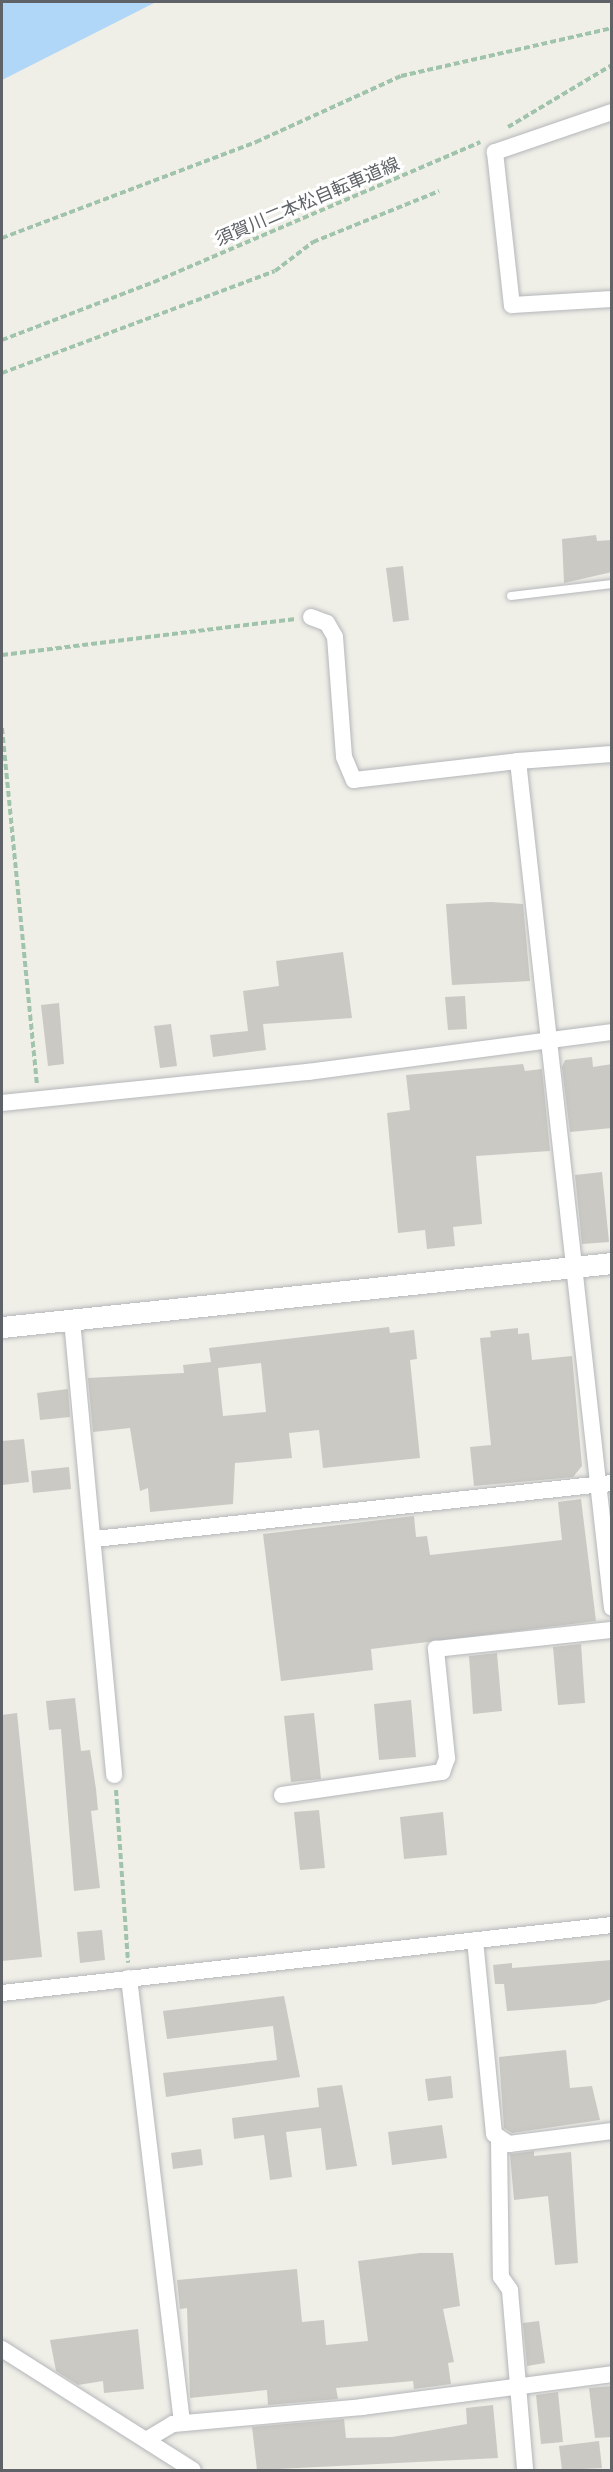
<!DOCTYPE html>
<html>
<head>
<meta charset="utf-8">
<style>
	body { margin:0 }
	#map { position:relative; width:613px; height:2472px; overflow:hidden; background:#efeee7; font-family:"Noto Sans","Noto Sans JP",sans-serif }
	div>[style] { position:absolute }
	.water>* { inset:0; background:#b0d7f7 }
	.building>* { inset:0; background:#cbc9c4 }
	.path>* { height:4px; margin-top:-2px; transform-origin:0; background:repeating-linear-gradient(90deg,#a0c4ab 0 6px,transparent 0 9px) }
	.roads { filter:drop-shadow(0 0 2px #b4b7ba) drop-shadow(0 0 2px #b4b7ba) }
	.service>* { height:8px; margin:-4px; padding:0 4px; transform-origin:4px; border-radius:4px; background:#fff }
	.minor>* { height:16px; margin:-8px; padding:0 8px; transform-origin:8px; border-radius:8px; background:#fff }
	.tertiary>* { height:21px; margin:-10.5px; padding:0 10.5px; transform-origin:10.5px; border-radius:10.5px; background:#fff }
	span { translate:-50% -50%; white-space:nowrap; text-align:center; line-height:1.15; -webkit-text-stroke:6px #fff; paint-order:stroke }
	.street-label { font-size:18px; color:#5f6266 }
	.frame { position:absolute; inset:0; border:3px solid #5f6266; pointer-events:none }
</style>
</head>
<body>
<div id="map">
	<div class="water">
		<i style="clip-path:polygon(2px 2px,156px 2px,2px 80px)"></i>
	</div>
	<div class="building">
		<i style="clip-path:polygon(596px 535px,597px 541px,612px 540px,612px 572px,564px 583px,562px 539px)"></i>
		<i style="clip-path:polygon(403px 566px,409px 620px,393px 622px,386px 568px)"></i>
		<i style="clip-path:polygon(491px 902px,523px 904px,530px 981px,452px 985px,446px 904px)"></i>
		<i style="clip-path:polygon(343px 952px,352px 1018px,263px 1024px,266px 1050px,213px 1057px,210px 1035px,248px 1031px,243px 991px,279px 986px,276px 961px)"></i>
		<i style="clip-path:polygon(465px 996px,467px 1029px,448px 1030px,445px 997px)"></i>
		<i style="clip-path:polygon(59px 1003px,64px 1064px,48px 1066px,41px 1005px)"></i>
		<i style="clip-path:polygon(171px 1024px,177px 1066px,160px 1068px,154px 1026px)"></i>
		<i style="clip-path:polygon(592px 1057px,593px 1067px,612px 1064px,612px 1128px,570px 1132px,562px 1067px,565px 1060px)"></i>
		<i style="clip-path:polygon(523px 1064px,525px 1071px,542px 1069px,550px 1151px,476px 1156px,482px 1224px,453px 1227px,455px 1246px,427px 1249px,425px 1230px,398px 1233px,387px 1113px,410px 1110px,406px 1075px)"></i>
		<i style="clip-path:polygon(602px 1172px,609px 1242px,582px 1244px,575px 1175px)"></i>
		<i style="clip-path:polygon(evenodd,389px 1327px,390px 1333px,414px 1330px,417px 1359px,410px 1360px,420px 1458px,323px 1468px,319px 1430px,289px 1433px,292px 1458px,235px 1463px,233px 1504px,150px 1512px,148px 1488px,140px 1491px,130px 1428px,93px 1432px,88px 1378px,184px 1373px,183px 1365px,211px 1362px,209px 1348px,389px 1327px,261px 1363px,266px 1412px,223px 1416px,218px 1368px,261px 1363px)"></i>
		<i style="clip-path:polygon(518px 1328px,518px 1334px,529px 1333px,532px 1360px,572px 1356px,582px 1466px,573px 1477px,474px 1486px,470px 1447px,491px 1445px,480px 1338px,491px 1337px,490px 1331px)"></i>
		<i style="clip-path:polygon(68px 1389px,70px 1417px,40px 1420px,37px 1393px)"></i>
		<i style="clip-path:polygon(24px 1439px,29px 1482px,2px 1485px,2px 1441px)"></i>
		<i style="clip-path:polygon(69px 1467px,71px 1489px,33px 1493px,31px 1471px)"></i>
		<i style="clip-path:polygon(581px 1499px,596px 1621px,371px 1649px,373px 1670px,281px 1681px,263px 1534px,414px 1516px,416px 1537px,427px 1536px,430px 1555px,562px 1540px,558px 1502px)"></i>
		<i style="clip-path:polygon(581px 1644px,585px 1703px,558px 1705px,553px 1647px)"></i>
		<i style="clip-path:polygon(497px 1653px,502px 1711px,473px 1714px,469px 1656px)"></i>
		<i style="clip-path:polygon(75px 1698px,81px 1751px,90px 1750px,96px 1789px,98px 1810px,91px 1811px,100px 1888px,74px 1891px,61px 1729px,49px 1730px,46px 1701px)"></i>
		<i style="clip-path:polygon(411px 1700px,416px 1757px,379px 1760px,374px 1704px)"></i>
		<i style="clip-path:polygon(17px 1713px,42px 1957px,2px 1961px,2px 1715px)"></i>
		<i style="clip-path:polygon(314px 1713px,321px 1779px,291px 1782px,284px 1716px)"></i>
		<i style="clip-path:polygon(319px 1810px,325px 1868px,300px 1870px,294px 1812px)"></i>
		<i style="clip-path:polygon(443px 1812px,447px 1855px,404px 1859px,400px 1817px)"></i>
		<i style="clip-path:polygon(102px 1930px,105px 1960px,80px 1963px,77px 1932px)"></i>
		<i style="clip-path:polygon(612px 1960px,612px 1999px,595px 2004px,507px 2011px,504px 1984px,495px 1984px,493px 1965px,512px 1963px,512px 1968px)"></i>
		<i style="clip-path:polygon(284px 1996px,300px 2077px,166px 2097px,163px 2073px,277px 2060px,273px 2026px,167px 2039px,163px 2011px)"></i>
		<i style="clip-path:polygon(566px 2050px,570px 2088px,592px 2086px,600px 2120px,512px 2133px,504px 2128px,499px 2057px)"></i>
		<i style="clip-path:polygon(451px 2076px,453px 2098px,428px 2101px,425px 2079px)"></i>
		<i style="clip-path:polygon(342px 2085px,357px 2166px,326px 2170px,321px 2128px,286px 2132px,292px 2177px,270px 2180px,264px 2135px,234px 2139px,232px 2118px,319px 2107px,317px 2088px)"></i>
		<i style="clip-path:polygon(442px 2125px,447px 2158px,392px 2165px,388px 2132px)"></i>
		<i style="clip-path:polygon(201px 2149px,203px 2165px,173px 2169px,171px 2153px)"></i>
		<i style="clip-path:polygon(534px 2151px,534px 2156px,571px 2152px,578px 2263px,555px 2265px,548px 2196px,514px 2200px,510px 2154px)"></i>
		<i style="clip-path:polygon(420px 2253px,453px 2253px,460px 2306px,443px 2309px,454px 2362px,448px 2363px,451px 2384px,414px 2389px,413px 2381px,336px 2388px,338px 2399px,268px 2405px,267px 2390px,190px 2398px,187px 2308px,180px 2309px,177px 2280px,297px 2269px,302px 2322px,324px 2320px,326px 2345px,368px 2341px,358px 2261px)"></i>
		<i style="clip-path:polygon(539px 2321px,545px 2363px,527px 2366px,523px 2323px)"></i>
		<i style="clip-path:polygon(138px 2329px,144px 2389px,104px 2393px,103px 2381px,78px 2385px,56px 2371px,50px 2340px)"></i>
		<i style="clip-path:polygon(612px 2386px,612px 2437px,595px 2438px,589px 2388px)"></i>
		<i style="clip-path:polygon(558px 2392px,563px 2442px,541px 2444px,536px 2395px)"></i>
		<i style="clip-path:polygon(493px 2405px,498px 2458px,257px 2470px,252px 2427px,344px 2419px,346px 2438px,392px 2437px,467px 2424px,466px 2408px)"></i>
		<i style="clip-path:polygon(599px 2441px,602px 2468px,562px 2470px,559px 2446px)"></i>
	</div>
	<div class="path">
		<i style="left:508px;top:127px;width:121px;rotate:-30.8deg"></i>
		<i style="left:2px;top:238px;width:272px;rotate:-20.7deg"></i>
		<i style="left:256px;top:142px;width:159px;rotate:-24.5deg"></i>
		<i style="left:401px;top:76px;width:216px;rotate:-12.8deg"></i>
		<i style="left:2px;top:340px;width:163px;rotate:-20.9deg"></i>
		<i style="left:154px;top:282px;width:355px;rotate:-23.2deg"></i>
		<i style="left:2px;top:373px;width:291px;rotate:-20.5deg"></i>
		<i style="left:275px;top:271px;width:48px;rotate:-37.3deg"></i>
		<i style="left:313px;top:242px;width:136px;rotate:-22deg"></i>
		<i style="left:2px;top:655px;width:296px;rotate:-7deg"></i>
		<i style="left:2px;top:728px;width:357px;rotate:84.4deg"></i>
		<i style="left:116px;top:1790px;width:173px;rotate:86deg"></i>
	</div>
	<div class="roads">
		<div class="service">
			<i style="left:511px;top:596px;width:102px;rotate:-6.8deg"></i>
		</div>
		<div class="minor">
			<i style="left:612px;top:112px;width:124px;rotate:161.1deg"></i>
			<i style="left:495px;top:152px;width:154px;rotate:83.7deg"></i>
			<i style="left:512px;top:305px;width:100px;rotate:-3.4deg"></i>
			<i style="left:311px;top:617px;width:17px;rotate:21deg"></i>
			<i style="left:327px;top:623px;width:16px;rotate:60deg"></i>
			<i style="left:335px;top:637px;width:120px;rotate:85.7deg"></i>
			<i style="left:344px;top:757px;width:25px;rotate:67deg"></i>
			<i style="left:354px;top:780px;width:165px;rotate:-6.6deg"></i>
			<i style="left:518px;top:761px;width:852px;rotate:83.67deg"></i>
			<i style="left:518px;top:761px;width:94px;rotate:-4.3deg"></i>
			<i style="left:2px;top:1103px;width:308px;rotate:-5.8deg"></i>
			<i style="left:308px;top:1072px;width:307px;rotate:-7.5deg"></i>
			<i style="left:72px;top:1320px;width:457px;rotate:84.7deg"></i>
			<i style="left:95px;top:1539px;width:520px;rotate:-6.18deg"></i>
			<i style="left:282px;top:1795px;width:162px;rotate:-8.2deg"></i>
			<i style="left:442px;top:1772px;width:15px;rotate:-70deg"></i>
			<i style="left:447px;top:1758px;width:110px;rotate:-95.8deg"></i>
			<i style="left:436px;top:1649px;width:177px;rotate:-6.2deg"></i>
			<i style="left:475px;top:1940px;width:195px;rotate:84.4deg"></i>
			<i style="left:494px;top:2134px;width:18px;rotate:34deg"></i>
			<i style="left:509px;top:2144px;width:104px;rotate:-7.2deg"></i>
			<i style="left:129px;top:1978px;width:448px;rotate:83.2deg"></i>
			<i style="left:2px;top:1993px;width:614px;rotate:-6.36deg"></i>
			<i style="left:499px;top:2142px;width:135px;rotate:89.2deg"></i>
			<i style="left:501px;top:2277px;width:16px;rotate:55deg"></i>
			<i style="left:510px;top:2290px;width:181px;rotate:85.2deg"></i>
			<i style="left:2px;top:2349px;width:226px;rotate:32.4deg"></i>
			<i style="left:146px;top:2440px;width:31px;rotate:-31deg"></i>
			<i style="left:173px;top:2424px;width:190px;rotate:-5.1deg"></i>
			<i style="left:362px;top:2407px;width:252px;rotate:-7.5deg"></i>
		</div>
		<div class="tertiary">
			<i style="left:2px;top:1327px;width:613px;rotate:-5.99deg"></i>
		</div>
	</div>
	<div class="street-label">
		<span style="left:307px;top:201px;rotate:-23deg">須賀川二本松自転車道線</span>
	</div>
	<div class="frame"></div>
</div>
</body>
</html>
